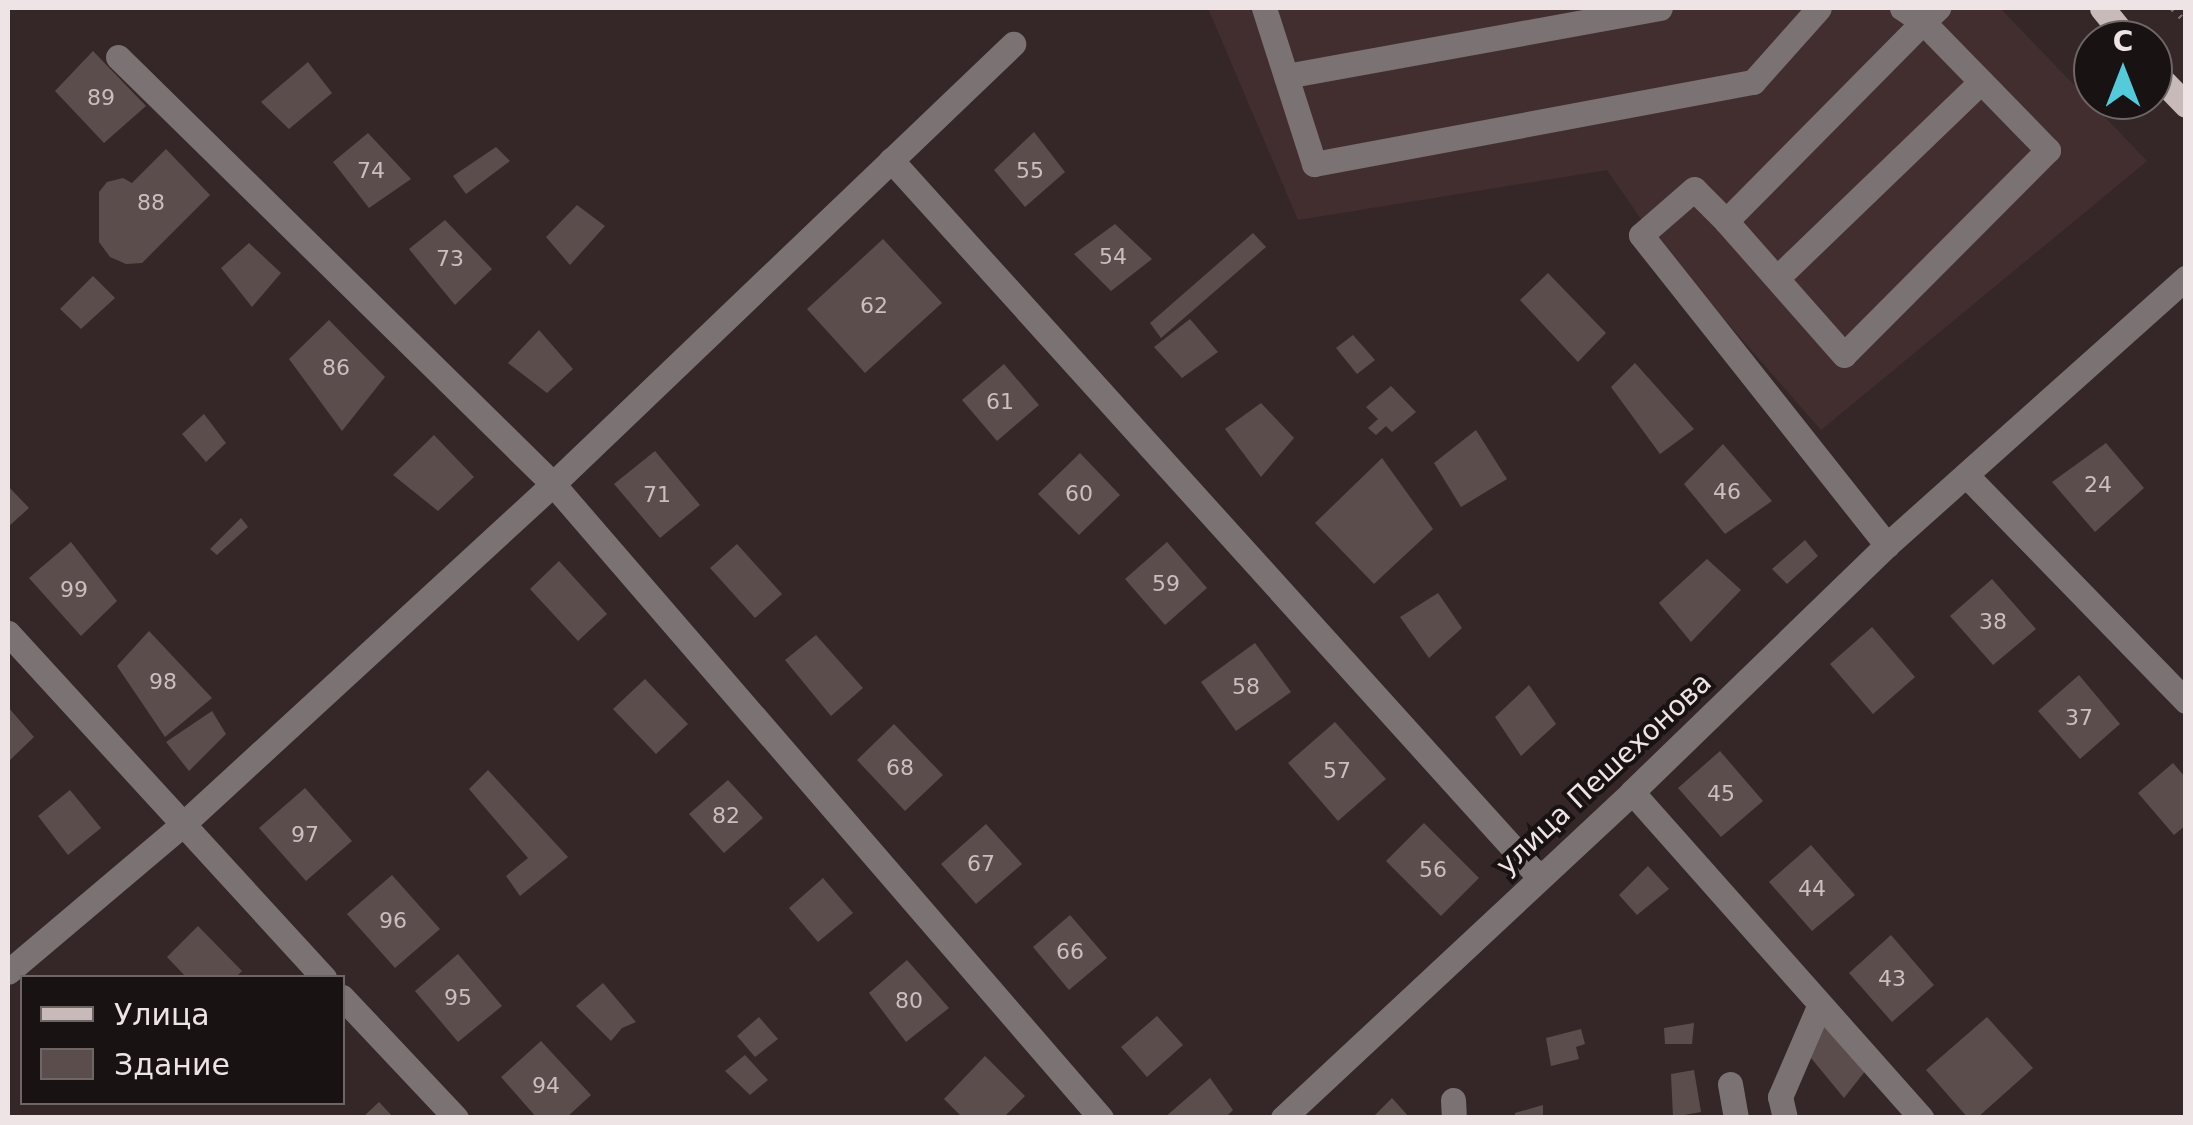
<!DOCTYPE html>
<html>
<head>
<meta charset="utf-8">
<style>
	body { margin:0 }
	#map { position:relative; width:2193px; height:1125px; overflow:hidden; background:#352728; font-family:"DejaVu Sans",sans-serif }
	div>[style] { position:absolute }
	.built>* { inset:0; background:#432e2f }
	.building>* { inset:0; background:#5c4d4d }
	.path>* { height:5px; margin-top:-2.5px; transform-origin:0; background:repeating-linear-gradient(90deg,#7d7071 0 2.5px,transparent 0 10.5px) }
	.minor>* { height:25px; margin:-12.5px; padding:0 12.5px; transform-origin:12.5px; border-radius:12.5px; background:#7a7273 }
	.major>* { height:25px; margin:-12.5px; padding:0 12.5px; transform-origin:12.5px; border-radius:12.5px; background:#c9baba }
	span { translate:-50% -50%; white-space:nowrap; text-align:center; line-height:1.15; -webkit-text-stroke:8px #181212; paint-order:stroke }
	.number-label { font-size:22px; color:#cabebf }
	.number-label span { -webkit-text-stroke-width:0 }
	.street-label { font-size:28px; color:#eee4e5 }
	.frame { position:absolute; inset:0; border:10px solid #eee4e5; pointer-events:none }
	.legend { position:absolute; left:20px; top:975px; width:325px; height:130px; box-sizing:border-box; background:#181212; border:2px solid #6e6666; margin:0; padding:12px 18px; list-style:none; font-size:30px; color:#eee4e5 }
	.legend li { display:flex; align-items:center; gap:20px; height:50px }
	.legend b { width:50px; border:2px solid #6e6666 }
	.north { position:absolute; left:2073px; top:20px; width:100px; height:100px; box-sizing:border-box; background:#181212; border:2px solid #6e6666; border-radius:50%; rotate:0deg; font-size:28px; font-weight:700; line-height:40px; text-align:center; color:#eee4e5 }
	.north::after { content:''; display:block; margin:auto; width:35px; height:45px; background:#53cbda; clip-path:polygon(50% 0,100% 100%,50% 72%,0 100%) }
</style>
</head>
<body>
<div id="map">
	<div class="built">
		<i style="clip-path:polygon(1208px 8px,2000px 8px,2147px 161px,1821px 430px,1657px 242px,1607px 170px,1298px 220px)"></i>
	</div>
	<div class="building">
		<i style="clip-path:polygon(93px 51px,146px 106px,104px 143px,55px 91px)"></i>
		<i style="clip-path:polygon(308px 62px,332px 93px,289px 129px,261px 102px)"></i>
		<i style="clip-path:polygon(1034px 132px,1065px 172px,1025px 207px,994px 170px)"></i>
		<i style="clip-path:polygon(368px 133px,411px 179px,369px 208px,333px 162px)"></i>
		<i style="clip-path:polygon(496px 147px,510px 161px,466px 194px,453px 176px)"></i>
		<i style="clip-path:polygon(166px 149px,210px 195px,142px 263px,126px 264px,110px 257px,99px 242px,99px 192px,107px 182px,123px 178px,132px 183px)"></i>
		<i style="clip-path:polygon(577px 205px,605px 226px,570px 265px,546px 237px)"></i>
		<i style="clip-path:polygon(445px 220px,492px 269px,455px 305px,409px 249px)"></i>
		<i style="clip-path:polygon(1115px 224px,1152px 259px,1111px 291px,1074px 254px)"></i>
		<i style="clip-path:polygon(1253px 233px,1266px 247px,1161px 338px,1150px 323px)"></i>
		<i style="clip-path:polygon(883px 239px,942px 303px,865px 373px,807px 309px)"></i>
		<i style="clip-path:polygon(249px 243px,281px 273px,252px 307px,221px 268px)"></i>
		<i style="clip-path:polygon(1548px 273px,1606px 333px,1578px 362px,1520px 300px)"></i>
		<i style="clip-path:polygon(93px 276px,115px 298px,81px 329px,60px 309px)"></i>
		<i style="clip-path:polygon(1190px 319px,1218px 352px,1182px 378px,1154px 347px)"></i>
		<i style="clip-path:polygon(329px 320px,385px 377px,342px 431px,289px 359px)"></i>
		<i style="clip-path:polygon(539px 330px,573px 369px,547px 393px,508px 363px)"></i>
		<i style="clip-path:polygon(1353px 335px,1375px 360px,1357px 374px,1336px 348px)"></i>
		<i style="clip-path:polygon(1635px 363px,1694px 429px,1660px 454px,1611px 387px)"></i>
		<i style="clip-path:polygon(1004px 364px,1039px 405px,997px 441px,962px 400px)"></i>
		<i style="clip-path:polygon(1391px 386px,1416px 412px,1392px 432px,1386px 426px,1376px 435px,1368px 428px,1378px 419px,1366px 407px)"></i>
		<i style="clip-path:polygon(1261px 403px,1294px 438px,1261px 477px,1225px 429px)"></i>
		<i style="clip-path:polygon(204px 414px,226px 443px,206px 462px,182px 434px)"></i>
		<i style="clip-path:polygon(1476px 430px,1507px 479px,1461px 507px,1434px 463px)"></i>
		<i style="clip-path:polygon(434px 435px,474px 477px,438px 511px,393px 475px)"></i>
		<i style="clip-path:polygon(2106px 443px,2144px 488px,2095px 532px,2052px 482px)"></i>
		<i style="clip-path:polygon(1723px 444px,1772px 501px,1725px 534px,1684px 484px)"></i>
		<i style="clip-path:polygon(655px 451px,700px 505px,660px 538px,614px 484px)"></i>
		<i style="clip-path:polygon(1080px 453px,1120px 495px,1079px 535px,1038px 494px)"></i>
		<i style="clip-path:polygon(1382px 458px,1433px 529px,1374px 584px,1315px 523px)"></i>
		<i style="clip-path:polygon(8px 486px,29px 508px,8px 527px)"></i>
		<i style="clip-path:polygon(241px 518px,248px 527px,217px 555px,210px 549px)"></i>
		<i style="clip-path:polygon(1805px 540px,1818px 556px,1787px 584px,1772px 569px)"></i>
		<i style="clip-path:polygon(71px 542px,117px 601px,81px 636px,29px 578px)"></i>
		<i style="clip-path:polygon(1167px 542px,1207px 588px,1165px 625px,1125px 579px)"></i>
		<i style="clip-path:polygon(737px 544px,782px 594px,755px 618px,710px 568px)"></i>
		<i style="clip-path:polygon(1707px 559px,1741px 590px,1691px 642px,1659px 603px)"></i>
		<i style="clip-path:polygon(559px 561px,607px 614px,578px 641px,530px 589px)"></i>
		<i style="clip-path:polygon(1992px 579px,2036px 629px,1993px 665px,1950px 616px)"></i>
		<i style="clip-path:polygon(1438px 593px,1462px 628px,1429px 658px,1400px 617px)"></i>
		<i style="clip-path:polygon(1872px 627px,1915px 677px,1873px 714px,1830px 664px)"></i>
		<i style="clip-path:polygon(149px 631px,212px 698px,165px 737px,117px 666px)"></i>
		<i style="clip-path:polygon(816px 635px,863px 688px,831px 716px,785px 660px)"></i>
		<i style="clip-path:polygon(1255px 643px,1291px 692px,1236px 731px,1201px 682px)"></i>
		<i style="clip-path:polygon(2079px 675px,2120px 724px,2080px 759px,2038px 711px)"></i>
		<i style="clip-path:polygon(645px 679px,688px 724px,656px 754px,613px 709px)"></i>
		<i style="clip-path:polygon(1529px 685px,1556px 724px,1521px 756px,1495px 717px)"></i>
		<i style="clip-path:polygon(8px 707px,34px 737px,8px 762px)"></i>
		<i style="clip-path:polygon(212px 711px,226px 734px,189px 771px,166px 742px)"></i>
		<i style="clip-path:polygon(1335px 722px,1386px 779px,1338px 821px,1288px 763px)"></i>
		<i style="clip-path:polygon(894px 724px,943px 775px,905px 811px,857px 760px)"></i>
		<i style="clip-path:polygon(1720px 751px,1763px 801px,1721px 837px,1678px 788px)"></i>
		<i style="clip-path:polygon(2173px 763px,2186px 778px,2186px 825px,2174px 835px,2138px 793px)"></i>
		<i style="clip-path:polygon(488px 770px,568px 857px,520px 896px,506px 876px,528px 858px,469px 789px)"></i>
		<i style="clip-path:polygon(728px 780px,763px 818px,724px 853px,689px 814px)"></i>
		<i style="clip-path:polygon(305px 788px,352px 841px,306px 881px,259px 828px)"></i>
		<i style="clip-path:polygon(70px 790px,101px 828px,68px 855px,38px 816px)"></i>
		<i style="clip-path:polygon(1424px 823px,1479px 878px,1441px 916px,1386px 861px)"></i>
		<i style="clip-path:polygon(986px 824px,1022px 864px,976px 904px,941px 864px)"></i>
		<i style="clip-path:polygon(1811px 845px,1855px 895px,1812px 931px,1769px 882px)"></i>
		<i style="clip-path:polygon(1648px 866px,1669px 889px,1637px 915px,1619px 895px)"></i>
		<i style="clip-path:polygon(392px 875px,440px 929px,395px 968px,347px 914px)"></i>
		<i style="clip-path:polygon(823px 878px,853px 913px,818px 942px,789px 908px)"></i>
		<i style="clip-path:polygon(1070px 915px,1107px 958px,1069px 990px,1033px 947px)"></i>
		<i style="clip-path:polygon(198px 926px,242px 971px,235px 978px,187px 978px,167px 957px)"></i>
		<i style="clip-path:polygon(1891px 935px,1934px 985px,1892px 1022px,1849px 973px)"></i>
		<i style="clip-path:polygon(458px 954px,502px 1006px,458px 1042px,415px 991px)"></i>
		<i style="clip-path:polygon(907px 960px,949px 1008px,906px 1042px,869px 993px)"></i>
		<i style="clip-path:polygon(603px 983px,636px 1022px,622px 1028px,611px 1041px,576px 1006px)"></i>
		<i style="clip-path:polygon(1157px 1016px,1183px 1045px,1147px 1077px,1121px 1047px)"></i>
		<i style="clip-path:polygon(759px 1017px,778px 1039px,755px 1057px,737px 1036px)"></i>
		<i style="clip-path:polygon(1987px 1017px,2033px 1068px,1977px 1118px,1968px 1118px,1926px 1070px)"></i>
		<i style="clip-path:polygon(1829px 1022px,1866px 1070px,1844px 1098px,1802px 1047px)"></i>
		<i style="clip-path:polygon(1694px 1023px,1692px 1044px,1665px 1044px,1664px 1028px)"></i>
		<i style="clip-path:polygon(1581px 1029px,1585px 1044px,1576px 1047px,1579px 1059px,1551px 1066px,1546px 1038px)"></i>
		<i style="clip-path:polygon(541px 1041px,591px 1095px,566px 1118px,537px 1118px,501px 1077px)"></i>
		<i style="clip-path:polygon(745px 1055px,768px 1080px,750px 1095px,725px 1071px)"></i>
		<i style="clip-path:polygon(985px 1056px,1025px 1096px,1003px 1118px,963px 1118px,944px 1099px)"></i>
		<i style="clip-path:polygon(1694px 1070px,1701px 1112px,1673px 1117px,1671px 1074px)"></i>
		<i style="clip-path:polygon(1210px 1078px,1233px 1110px,1225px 1118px,1164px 1118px)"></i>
		<i style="clip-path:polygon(1392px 1098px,1410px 1118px,1372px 1118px)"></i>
		<i style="clip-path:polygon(379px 1102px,394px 1118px,362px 1118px)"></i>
		<i style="clip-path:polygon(1543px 1105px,1543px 1118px,1515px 1118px,1515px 1113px)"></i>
	</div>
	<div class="path">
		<i style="left:2172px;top:8px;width:20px;rotate:45deg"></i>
	</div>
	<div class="minor">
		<i style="left:1264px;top:8px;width:164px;rotate:72.2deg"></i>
		<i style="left:1314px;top:164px;width:447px;rotate:-10.6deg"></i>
		<i style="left:1753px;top:82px;width:99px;rotate:-48.3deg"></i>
		<i style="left:1902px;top:8px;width:25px;rotate:34deg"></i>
		<i style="left:1923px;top:22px;width:179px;rotate:45.7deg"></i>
		<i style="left:2048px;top:150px;width:289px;rotate:134.9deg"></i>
		<i style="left:1844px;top:355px;width:179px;rotate:-131.4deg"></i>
		<i style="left:1726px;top:221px;width:280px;rotate:-45.3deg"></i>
		<i style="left:1923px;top:22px;width:21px;rotate:-43deg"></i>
		<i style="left:118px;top:57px;width:610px;rotate:44.47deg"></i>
		<i style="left:553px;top:484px;width:838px;rotate:49.16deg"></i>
		<i style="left:1286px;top:76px;width:380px;rotate:-10.3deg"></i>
		<i style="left:891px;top:160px;width:966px;rotate:47.89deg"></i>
		<i style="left:1726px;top:221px;width:45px;rotate:-135deg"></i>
		<i style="left:1694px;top:189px;width:70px;rotate:139deg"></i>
		<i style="left:1641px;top:235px;width:396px;rotate:51.6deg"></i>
		<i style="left:1777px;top:278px;width:283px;rotate:-43.9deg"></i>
		<i style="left:1967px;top:476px;width:314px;rotate:45.8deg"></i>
		<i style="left:8px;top:633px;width:468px;rotate:47.5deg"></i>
		<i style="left:1632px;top:792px;width:436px;rotate:48.4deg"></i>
		<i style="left:8px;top:972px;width:226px;rotate:-40.2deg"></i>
		<i style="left:181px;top:826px;width:505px;rotate:-42.59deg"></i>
		<i style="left:553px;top:484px;width:637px;rotate:-43.73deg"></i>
		<i style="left:342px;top:997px;width:166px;rotate:46.7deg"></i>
		<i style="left:1730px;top:1084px;width:35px;rotate:80deg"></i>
		<i style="left:1453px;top:1100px;width:18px;rotate:87deg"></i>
		<i style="left:1283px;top:1118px;width:478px;rotate:-43deg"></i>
		<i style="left:1632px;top:792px;width:355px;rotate:-44.1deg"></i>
		<i style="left:1887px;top:545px;width:401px;rotate:-41.8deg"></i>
		<i style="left:1785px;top:1118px;width:22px;rotate:-103deg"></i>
		<i style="left:1780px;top:1097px;width:101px;rotate:-66.7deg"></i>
	</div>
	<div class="major">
		<i style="left:2102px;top:8px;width:41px;rotate:50.9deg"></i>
		<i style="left:2153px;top:71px;width:47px;rotate:45.9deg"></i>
	</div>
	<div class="number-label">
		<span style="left:101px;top:98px">89</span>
		<span style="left:371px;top:171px">74</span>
		<span style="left:1030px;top:171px">55</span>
		<span style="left:151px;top:203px">88</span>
		<span style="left:1113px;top:257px">54</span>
		<span style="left:450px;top:259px">73</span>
		<span style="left:874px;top:306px">62</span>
		<span style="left:336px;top:368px">86</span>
		<span style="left:1000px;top:402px">61</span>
		<span style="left:2098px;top:485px">24</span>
		<span style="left:1727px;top:492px">46</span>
		<span style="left:1079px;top:494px">60</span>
		<span style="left:657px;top:495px">71</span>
		<span style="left:1166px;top:584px">59</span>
		<span style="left:74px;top:590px">99</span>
		<span style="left:1993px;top:622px">38</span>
		<span style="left:163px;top:682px">98</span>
		<span style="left:1246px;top:687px">58</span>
		<span style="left:2079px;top:718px">37</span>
		<span style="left:900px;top:768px">68</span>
		<span style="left:1337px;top:771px">57</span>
		<span style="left:1721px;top:794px">45</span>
		<span style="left:726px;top:816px">82</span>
		<span style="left:305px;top:835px">97</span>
		<span style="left:981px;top:864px">67</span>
		<span style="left:1433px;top:870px">56</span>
		<span style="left:1812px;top:889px">44</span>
		<span style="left:393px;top:921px">96</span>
		<span style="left:1070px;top:952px">66</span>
		<span style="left:1892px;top:979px">43</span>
		<span style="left:458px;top:998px">95</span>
		<span style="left:909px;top:1001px">80</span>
		<span style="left:546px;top:1086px">94</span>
	</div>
	<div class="street-label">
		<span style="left:1604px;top:774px;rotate:-43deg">улица Пешехонова</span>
	</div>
	<div class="frame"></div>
	<ul class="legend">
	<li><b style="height:12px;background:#c9baba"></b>Улица</li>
	<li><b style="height:28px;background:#5c4d4d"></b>Здание</li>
	</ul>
	<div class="north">С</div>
</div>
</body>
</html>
